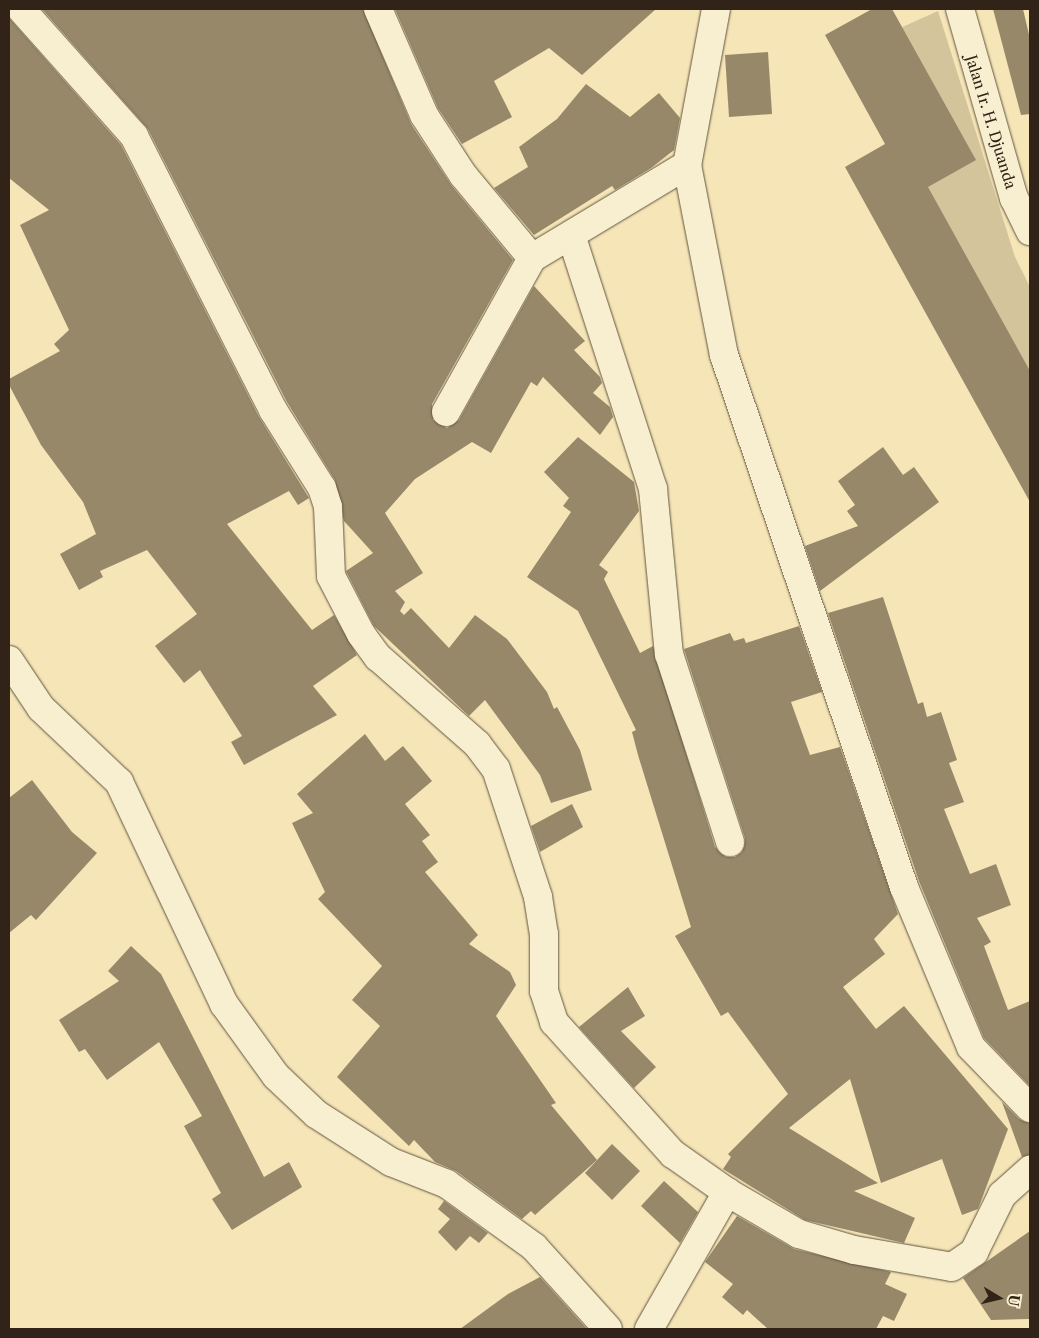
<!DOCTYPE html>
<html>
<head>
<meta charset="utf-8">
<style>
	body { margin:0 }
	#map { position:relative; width:1039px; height:1338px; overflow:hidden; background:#f5e5b7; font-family:"Libre Caslon Text",serif }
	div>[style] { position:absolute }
	.green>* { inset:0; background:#d4c49c }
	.building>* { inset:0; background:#97886a }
	.roads { filter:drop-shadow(0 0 1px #62543f) drop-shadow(0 0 1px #62543f) }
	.street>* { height:28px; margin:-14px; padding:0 14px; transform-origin:14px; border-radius:14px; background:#f8eed0 }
	.secondary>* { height:28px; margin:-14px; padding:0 14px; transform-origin:14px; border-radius:14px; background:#f8eed0 }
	span { translate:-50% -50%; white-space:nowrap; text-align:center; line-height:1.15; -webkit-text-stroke:4.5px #f8eed0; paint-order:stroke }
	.street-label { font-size:15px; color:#312317 }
	.frame { position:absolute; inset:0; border:10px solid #312317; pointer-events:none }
	.north { position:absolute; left:974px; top:1273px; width:50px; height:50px; -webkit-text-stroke:4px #f8eed0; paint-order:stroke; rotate:99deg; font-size:14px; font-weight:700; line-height:20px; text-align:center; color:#312317 }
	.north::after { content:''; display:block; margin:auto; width:18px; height:22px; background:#312317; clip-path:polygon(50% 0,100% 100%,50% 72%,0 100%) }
</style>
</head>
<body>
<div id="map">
	<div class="green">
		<i style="clip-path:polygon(938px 11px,1015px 257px,1030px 287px,1030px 437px,993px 385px,869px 42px)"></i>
	</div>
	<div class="building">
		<i style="clip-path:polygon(42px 9px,363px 9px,411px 124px,451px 185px,513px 260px,432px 404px,433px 420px,447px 428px,459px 420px,534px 286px,585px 341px,574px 350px,600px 377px,602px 383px,593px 393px,610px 407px,613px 417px,600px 435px,543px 377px,537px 386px,531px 382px,491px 453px,472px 442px,415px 479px,385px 513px,423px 573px,395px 591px,405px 602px,400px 611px,404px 615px,411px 608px,449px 648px,475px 615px,507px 639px,547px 692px,554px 709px,557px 707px,580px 750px,592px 790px,551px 803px,540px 775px,485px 700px,469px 716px,374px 626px,346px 571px,373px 553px,344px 521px,335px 480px,287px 402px,148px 129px)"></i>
		<i style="clip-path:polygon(395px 9px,656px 9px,582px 75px,549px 48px,494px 81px,512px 117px,462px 144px,438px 108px)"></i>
		<i style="clip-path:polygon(872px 9px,892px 9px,976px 160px,928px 187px,1030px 371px,1030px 502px,845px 167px,885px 144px,825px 35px)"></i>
		<i style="clip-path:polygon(993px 9px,1023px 9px,1030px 39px,1030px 114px,1021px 115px)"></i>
		<i style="clip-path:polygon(9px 18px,121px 145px,259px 417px,309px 498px,298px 505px,289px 491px,227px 524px,312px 630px,334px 615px,357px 655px,313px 686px,337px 715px,244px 765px,231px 742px,242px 736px,200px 670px,184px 683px,155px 646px,197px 614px,147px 550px,100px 571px,103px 577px,79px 590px,60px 554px,96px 534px,83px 502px,41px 445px,9px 385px,9px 379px,60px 351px,54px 344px,69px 330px,20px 225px,49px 210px,9px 178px)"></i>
		<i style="clip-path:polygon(768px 52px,772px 114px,729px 117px,725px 55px)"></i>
		<i style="clip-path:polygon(586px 84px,630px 117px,659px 93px,680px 118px,674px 150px,651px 168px,615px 190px,612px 186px,534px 235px,494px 188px,528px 167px,519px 147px,557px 119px)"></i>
		<i style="clip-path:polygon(578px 437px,634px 482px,639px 511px,599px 565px,608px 572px,604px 579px,640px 653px,653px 646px,715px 847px,726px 857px,735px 857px,742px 852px,745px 838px,684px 649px,730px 633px,734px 641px,744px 638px,746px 643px,799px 626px,822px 692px,791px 702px,810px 755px,840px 747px,898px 914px,874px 939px,885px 954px,843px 987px,876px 1029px,904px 1006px,1008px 1129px,978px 1209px,962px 1215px,942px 1159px,881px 1183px,850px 1079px,789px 1128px,878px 1183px,854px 1191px,915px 1218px,904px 1243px,805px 1220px,723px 1169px,731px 1157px,728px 1154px,788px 1094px,728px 1012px,721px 1016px,675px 936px,691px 927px,638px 755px,632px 732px,636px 730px,578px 611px,527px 577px,571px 512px,563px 506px,569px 498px,544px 472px)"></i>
		<i style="clip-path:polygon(883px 447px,903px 475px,914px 467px,939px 502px,820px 591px,805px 546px,858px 526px,847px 511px,855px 505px,838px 481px)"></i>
		<i style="clip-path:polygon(883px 597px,918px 704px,923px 702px,927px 717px,941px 712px,957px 760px,949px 763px,964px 802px,944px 809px,970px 874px,996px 864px,1011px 905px,977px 918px,991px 942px,984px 946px,1008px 1010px,1030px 1001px,1030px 1086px,984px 1038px,919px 881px,828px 613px)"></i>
		<i style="clip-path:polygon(365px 734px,385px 761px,403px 746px,432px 781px,405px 804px,430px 835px,422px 841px,438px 862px,425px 872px,478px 935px,469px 944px,510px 972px,516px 985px,496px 1016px,556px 1103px,551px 1105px,597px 1160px,535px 1215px,531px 1211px,522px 1219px,456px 1171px,435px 1162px,414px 1140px,409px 1146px,337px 1077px,380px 1026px,352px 1000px,382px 966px,318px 899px,325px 892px,292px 823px,313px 813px,297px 794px)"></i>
		<i style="clip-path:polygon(32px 780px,72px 832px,97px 853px,36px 920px,31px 915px,9px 933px,9px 798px)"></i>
		<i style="clip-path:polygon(572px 804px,583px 827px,540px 852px,531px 826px)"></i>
		<i style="clip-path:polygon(131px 946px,161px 974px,264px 1177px,289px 1162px,302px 1187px,232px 1230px,212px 1199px,221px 1193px,184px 1126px,202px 1116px,159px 1042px,107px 1080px,85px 1049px,79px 1052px,59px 1020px,119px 981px,108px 971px)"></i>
		<i style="clip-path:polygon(628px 987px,645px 1016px,621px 1031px,656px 1067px,634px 1088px,579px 1027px)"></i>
		<i style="clip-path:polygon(1002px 1102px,1019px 1119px,1030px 1123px,1030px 1155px,1022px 1157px)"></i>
		<i style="clip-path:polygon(612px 1144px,640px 1171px,612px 1200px,585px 1173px)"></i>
		<i style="clip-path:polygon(664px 1181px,698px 1212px,680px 1243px,641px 1206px)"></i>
		<i style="clip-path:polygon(444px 1201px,488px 1233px,479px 1243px,470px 1236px,456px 1251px,438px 1232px,450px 1219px,438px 1209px)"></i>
		<i style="clip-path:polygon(737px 1216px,794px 1249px,891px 1272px,885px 1284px,907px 1294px,894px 1321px,883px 1316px,876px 1329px,768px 1329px,747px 1310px,743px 1315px,722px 1297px,733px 1284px,705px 1262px)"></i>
		<i style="clip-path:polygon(1030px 1231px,1030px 1319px,991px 1320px,963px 1278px)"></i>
		<i style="clip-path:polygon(540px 1277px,587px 1329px,460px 1329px,508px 1294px)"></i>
	</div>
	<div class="roads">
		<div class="street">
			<i style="left:21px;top:9px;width:170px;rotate:48.3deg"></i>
			<i style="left:134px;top:136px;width:307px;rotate:63.1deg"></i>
			<i style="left:273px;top:410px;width:92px;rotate:57.9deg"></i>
			<i style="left:322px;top:488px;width:20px;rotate:72deg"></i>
			<i style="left:328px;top:507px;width:69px;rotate:87.5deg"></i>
			<i style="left:331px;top:576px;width:65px;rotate:62.7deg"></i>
			<i style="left:361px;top:634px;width:29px;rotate:54deg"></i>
			<i style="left:378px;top:657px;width:132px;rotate:41.3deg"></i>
			<i style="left:477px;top:744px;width:31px;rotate:53deg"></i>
			<i style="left:496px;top:769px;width:135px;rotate:71.8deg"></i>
			<i style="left:538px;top:897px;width:37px;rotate:81deg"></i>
			<i style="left:544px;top:934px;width:57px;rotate:90deg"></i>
			<i style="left:544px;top:991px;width:33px;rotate:72deg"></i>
			<i style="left:554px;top:1022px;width:178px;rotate:48deg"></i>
			<i style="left:673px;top:1154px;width:66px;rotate:35.1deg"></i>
			<i style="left:727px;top:1192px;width:83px;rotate:30.3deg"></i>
			<i style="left:799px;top:1234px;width:57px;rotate:16.2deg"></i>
			<i style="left:854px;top:1250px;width:99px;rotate:9.8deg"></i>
			<i style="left:952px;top:1267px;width:27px;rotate:-34deg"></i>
			<i style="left:974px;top:1252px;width:64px;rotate:-63.8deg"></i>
			<i style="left:1002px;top:1195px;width:38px;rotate:-42deg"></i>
			<i style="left:378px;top:9px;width:116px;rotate:66.5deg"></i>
			<i style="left:424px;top:115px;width:72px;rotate:57deg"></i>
			<i style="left:463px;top:175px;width:108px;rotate:50.3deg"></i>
			<i style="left:716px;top:9px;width:159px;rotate:100.5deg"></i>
			<i style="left:687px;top:165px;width:194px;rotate:79deg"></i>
			<i style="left:724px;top:355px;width:562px;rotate:71.31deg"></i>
			<i style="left:904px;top:887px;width:173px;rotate:67.3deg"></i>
			<i style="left:971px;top:1047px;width:85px;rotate:46deg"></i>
			<i style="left:572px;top:238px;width:264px;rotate:72.1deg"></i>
			<i style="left:653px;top:489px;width:166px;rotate:84.5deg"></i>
			<i style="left:669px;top:654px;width:198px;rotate:72deg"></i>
			<i style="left:446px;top:412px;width:176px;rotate:-60.8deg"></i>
			<i style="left:532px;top:258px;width:181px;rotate:-31deg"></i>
			<i style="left:9px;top:660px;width:58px;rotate:56.3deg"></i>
			<i style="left:41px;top:708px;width:108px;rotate:43.5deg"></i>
			<i style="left:119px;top:782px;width:246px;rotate:64.7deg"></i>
			<i style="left:224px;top:1004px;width:89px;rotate:54.2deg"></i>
			<i style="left:276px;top:1076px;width:55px;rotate:43.5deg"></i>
			<i style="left:316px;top:1114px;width:89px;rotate:32.6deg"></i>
			<i style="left:391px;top:1162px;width:60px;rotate:21.4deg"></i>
			<i style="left:447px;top:1184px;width:107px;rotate:35.9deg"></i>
			<i style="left:534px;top:1247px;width:110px;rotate:47.9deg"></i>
			<i style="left:649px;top:1329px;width:158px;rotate:-60.3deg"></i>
		</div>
		<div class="secondary">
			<i style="left:960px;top:9px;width:197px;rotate:74.1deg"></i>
			<i style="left:1014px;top:198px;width:37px;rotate:64deg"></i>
		</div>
	</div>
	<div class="street-label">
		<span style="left:991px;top:122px;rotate:73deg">Jalan Ir. H. Djuanda</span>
	</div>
	<div class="frame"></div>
	<div class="north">U</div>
</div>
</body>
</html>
